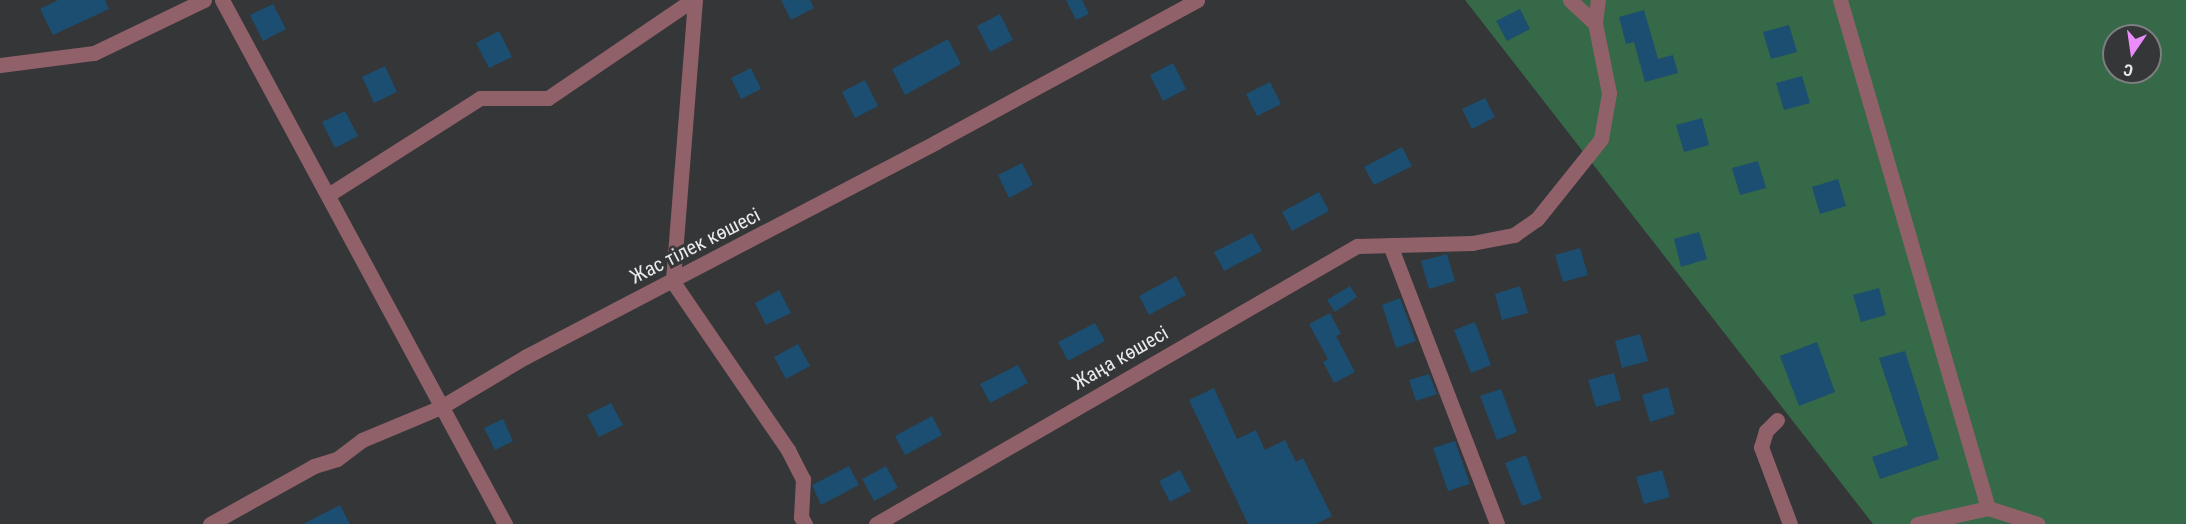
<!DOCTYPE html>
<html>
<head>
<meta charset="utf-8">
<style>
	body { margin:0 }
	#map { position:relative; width:2186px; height:524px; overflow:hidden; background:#343638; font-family:"Roboto Condensed",sans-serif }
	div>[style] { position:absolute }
	.forest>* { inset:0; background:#356947 }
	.building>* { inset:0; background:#1b4e71 }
	.minor>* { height:15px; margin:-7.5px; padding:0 7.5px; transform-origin:7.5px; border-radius:7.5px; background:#91616a }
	span { translate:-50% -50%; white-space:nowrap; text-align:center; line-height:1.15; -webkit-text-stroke:6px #343638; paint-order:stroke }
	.street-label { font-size:20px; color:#e8e9eb }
	.north { position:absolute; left:2102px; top:24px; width:60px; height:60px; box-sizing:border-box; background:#343638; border:2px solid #7c7e80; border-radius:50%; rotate:193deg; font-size:16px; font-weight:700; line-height:24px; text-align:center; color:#e8e9eb }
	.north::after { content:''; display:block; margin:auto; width:21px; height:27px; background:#ec8cfb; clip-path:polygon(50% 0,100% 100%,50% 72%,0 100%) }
</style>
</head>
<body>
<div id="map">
	<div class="forest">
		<i style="clip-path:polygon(evenodd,1465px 0,2186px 0,2186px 524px,1873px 524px,1465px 0,2114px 36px,2150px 36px,2150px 72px,2114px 72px,2114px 36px)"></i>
	</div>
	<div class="building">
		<i style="clip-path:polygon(58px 0,105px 0,109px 9px,53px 35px,40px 9px)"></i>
		<i style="clip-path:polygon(781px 0,810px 0,814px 8px,791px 20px)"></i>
		<i style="clip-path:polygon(1066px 0,1082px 0,1089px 14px,1076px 20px)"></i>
		<i style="clip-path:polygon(273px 4px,286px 29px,263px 41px,250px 15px)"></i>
		<i style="clip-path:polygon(1520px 9px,1530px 29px,1507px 41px,1496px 21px)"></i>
		<i style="clip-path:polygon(1644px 10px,1658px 59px,1673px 55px,1678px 73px,1645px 82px,1634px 42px,1626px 44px,1619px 17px)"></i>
		<i style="clip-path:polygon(1000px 14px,1013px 40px,990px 52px,977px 26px)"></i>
		<i style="clip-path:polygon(1789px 25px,1797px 52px,1771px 59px,1763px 32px)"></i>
		<i style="clip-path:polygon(499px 31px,512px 57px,489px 68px,476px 43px)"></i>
		<i style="clip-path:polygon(948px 39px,961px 64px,905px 95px,892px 69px)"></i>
		<i style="clip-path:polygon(1173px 63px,1186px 89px,1163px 101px,1150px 75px)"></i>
		<i style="clip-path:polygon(385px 66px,397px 92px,374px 103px,362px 77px)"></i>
		<i style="clip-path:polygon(751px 68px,761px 89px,741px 99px,731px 78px)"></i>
		<i style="clip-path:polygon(1802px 76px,1810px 103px,1784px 110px,1776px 83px)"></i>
		<i style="clip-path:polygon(865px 80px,878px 106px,855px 118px,842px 92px)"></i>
		<i style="clip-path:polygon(1270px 82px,1281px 104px,1257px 116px,1246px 94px)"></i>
		<i style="clip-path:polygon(1485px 98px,1495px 117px,1472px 129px,1462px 109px)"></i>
		<i style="clip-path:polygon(345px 111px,358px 136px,335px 148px,322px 122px)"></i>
		<i style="clip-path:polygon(1702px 118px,1709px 145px,1684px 152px,1676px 125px)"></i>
		<i style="clip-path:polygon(1402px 147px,1412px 166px,1374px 185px,1364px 167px)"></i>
		<i style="clip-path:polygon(1758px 161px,1766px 188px,1740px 195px,1732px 168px)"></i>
		<i style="clip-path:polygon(1022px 163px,1033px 185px,1009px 198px,998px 175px)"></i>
		<i style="clip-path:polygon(1838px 179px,1846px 206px,1820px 214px,1812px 187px)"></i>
		<i style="clip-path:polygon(1319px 192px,1329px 211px,1292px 231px,1282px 212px)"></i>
		<i style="clip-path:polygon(1699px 232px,1707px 259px,1681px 267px,1674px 239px)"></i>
		<i style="clip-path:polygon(1252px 233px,1262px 251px,1224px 271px,1214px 252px)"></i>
		<i style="clip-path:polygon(1580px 248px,1588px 275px,1563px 282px,1555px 255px)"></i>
		<i style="clip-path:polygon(1447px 254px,1455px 281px,1429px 289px,1421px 261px)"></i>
		<i style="clip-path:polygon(1176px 276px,1186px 295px,1149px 315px,1139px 296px)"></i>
		<i style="clip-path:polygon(1350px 286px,1357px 297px,1335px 312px,1327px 300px)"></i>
		<i style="clip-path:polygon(1520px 286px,1528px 313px,1502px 320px,1495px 294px)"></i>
		<i style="clip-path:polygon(1879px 288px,1886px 315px,1861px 322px,1853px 295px)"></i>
		<i style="clip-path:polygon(779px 290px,791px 313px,766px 325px,755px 303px)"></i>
		<i style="clip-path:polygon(1400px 298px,1416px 341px,1396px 348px,1382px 305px)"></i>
		<i style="clip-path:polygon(1330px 313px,1341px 334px,1336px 336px,1355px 372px,1334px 383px,1323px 362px,1328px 359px,1309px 324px)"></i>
		<i style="clip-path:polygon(1475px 322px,1491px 365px,1471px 373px,1454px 330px)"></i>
		<i style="clip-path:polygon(1095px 323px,1105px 341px,1068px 361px,1058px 342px)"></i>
		<i style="clip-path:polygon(1640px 334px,1648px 361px,1622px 368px,1615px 341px)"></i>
		<i style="clip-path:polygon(1817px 342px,1835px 392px,1799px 406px,1780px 356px)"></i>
		<i style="clip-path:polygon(798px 344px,810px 366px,786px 379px,774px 357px)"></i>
		<i style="clip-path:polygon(1905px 351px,1939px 459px,1880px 479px,1872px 457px,1908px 445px,1879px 358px)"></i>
		<i style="clip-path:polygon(1018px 365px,1028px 383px,990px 403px,980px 384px)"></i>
		<i style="clip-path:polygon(1614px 373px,1621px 400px,1596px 407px,1588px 380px)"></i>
		<i style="clip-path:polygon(1429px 374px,1437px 394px,1416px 401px,1409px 380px)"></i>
		<i style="clip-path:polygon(1668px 387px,1675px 414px,1650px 422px,1642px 395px)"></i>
		<i style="clip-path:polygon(1214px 388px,1237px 439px,1256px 430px,1265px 450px,1285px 440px,1296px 462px,1303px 458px,1332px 516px,1316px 524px,1248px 524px,1189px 400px)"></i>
		<i style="clip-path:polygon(1501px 389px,1517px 432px,1497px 440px,1480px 396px)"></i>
		<i style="clip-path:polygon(611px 403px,623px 425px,599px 437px,587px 415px)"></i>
		<i style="clip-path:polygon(932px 416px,942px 435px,905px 455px,895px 436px)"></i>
		<i style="clip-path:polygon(503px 419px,513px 441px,495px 450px,484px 428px)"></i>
		<i style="clip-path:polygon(1455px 441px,1470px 484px,1448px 491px,1433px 448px)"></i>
		<i style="clip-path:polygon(1526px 455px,1542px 499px,1522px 506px,1505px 463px)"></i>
		<i style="clip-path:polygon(849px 466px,859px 485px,821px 505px,812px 485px)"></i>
		<i style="clip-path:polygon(886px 466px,898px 488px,874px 501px,862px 479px)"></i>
		<i style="clip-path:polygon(1180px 470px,1191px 491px,1170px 502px,1159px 481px)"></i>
		<i style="clip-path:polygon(1662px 470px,1670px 497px,1644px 504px,1636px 477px)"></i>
		<i style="clip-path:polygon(340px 505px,350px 524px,303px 524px)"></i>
	</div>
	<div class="minor">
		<i style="left:222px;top:0;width:596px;rotate:61.63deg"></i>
		<i style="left:695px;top:0;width:283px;rotate:94.5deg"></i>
		<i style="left:673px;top:282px;width:204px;rotate:55.6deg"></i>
		<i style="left:788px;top:450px;width:33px;rotate:63deg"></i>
		<i style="left:803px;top:479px;width:38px;rotate:93deg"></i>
		<i style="left:801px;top:517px;width:8px;rotate:60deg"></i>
		<i style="left:1570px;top:0;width:34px;rotate:43deg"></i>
		<i style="left:1840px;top:0;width:529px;rotate:73.76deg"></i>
		<i style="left:0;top:65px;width:95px;rotate:-7.3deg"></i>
		<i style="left:94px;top:53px;width:122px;rotate:-25.7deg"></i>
		<i style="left:328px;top:195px;width:180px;rotate:-32.5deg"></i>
		<i style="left:480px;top:98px;width:68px"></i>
		<i style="left:548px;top:98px;width:174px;rotate:-34.2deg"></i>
		<i style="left:1390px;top:245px;width:299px;rotate:69deg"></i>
		<i style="left:1777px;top:420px;width:16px;rotate:135deg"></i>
		<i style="left:1766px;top:431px;width:17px;rotate:107deg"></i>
		<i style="left:1761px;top:447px;width:82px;rotate:69.4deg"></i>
		<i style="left:210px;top:524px;width:119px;rotate:-29.1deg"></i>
		<i style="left:314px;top:466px;width:24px;rotate:-17deg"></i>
		<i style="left:337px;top:459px;width:31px;rotate:-37deg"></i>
		<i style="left:362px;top:440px;width:86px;rotate:-22.7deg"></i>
		<i style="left:441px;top:407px;width:98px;rotate:-30.8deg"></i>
		<i style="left:525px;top:357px;width:464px;rotate:-27.6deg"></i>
		<i style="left:936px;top:142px;width:297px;rotate:-28.5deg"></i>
		<i style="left:876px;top:524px;width:556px;rotate:-30.03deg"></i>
		<i style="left:1357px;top:246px;width:115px;rotate:-1.5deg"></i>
		<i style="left:1472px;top:243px;width:43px;rotate:-10.8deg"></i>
		<i style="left:1514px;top:235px;width:28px;rotate:-35deg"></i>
		<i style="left:1537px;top:219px;width:102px;rotate:-51.3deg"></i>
		<i style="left:1601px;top:139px;width:47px;rotate:-80.1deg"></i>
		<i style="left:1609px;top:93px;width:71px;rotate:-101.3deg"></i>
		<i style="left:1595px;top:23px;width:23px;rotate:-83deg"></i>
		<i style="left:1917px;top:524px;width:73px;rotate:-12.7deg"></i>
		<i style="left:1988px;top:508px;width:52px;rotate:17.7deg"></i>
	</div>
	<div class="street-label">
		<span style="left:695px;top:246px;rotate:-27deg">Жас тілек көшесі</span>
		<span style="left:1120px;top:358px;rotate:-30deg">Жаңа көшесі</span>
	</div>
	<div class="north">С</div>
</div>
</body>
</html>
